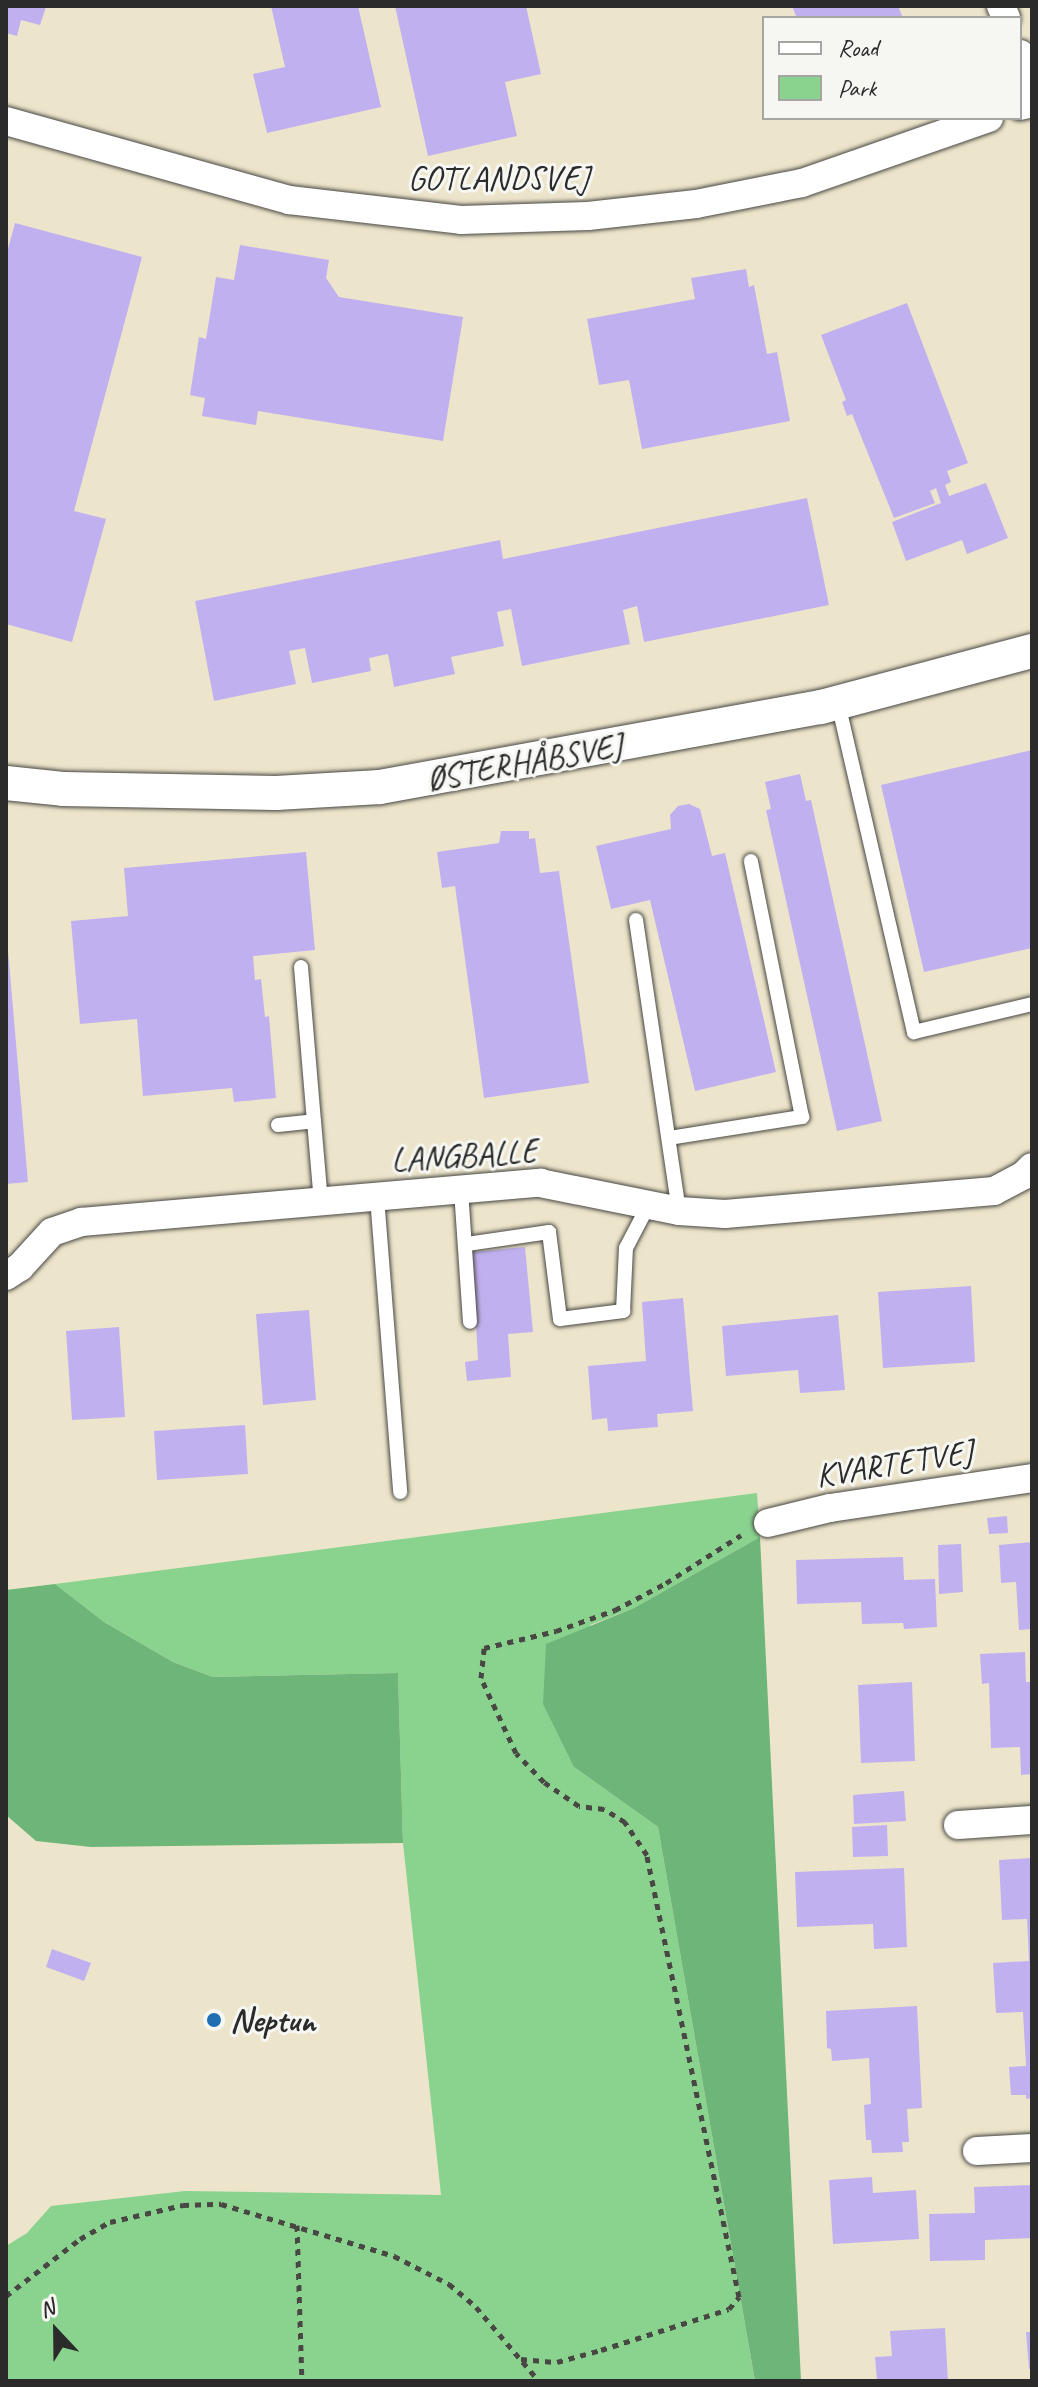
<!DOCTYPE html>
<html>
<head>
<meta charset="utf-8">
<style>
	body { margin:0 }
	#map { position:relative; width:1038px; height:2387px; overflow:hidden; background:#ede5cb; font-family:Caveat,sans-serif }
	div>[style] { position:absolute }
	.green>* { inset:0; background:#89d38f }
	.forest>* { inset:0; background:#6eb57a }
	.building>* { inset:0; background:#c1b0ef }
	.path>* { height:5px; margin-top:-2.5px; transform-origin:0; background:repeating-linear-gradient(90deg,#484743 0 6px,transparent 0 12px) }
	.roads { filter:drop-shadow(0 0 2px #484743) drop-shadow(0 0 2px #484743) }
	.service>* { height:14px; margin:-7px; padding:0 7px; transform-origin:7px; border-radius:7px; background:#fff }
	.minor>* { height:28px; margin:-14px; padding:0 14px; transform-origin:14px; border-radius:14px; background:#fff }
	.tertiary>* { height:34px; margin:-17px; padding:0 17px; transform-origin:17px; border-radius:17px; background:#fff }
	.dots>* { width:22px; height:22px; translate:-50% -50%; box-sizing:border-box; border:4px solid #f6f6f2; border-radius:50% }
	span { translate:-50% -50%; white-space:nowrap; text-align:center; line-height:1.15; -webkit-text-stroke:6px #f6f6f2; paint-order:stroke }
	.street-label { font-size:34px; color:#2b2b2b }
	.poi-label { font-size:34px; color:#2b2b2b; font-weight:700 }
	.left { translate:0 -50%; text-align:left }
	.frame { position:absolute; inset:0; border:8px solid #2b2b2b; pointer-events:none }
	.legend { position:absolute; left:762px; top:16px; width:260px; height:104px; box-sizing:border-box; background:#f6f6f2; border:2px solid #a5a5a2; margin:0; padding:10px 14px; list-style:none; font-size:24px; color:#2b2b2b }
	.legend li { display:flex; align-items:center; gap:16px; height:40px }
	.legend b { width:40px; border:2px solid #a5a5a2 }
	.north { position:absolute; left:16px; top:2291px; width:80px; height:80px; -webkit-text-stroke:6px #f6f6f2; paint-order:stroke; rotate:338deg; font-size:22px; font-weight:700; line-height:32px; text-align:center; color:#2b2b2b }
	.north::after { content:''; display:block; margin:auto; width:28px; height:36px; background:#2b2b2b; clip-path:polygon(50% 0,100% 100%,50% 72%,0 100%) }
</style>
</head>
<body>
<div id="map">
	<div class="green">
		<i style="clip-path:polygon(757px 1493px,760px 1537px,634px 1608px,590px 1625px,574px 1767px,658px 1827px,755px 2381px,6px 2381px,6px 2246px,27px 2233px,51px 2206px,185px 2191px,441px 2195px,403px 1843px,398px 1673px,213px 1677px,173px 1662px,104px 1622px,55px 1584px)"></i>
	</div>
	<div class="forest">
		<i style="clip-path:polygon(760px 1537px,801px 2381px,755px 2381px,658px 1827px,574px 1767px,543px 1704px,546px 1644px,634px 1608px)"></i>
		<i style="clip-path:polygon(55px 1584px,104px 1622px,173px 1662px,213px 1677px,398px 1673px,403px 1843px,91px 1847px,36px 1841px,6px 1815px,6px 1590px)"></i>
	</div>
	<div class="building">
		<i style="clip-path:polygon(6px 6px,43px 6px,46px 7px,40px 25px,21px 20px,17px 36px,6px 33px)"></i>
		<i style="clip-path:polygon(271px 6px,358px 6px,381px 107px,267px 133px,253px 74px,285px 67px)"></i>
		<i style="clip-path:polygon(395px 6px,526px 6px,541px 74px,505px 82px,517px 136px,428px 156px)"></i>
		<i style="clip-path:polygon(792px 6px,898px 6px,903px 18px,797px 18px)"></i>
		<i style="clip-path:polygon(15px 223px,142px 257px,74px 511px,106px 519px,72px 642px,6px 624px,6px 256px)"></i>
		<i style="clip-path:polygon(240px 245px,329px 260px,326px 278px,339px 297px,463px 317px,443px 441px,258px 411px,256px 425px,202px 416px,205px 398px,190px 395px,199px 337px,206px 339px,216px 277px,234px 280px)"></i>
		<i style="clip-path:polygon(746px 269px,749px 287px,754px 285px,767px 354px,777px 352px,790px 421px,642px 449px,629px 380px,599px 385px,587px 319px,695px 299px,691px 278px)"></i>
		<i style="clip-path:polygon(907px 303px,968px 463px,947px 471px,951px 482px,945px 485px,949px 496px,986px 483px,1008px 538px,967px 554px,962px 540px,906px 561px,892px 522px,941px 503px,936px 488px,930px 491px,935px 503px,894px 518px,852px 414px,847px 416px,842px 402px,846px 400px,821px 335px)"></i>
		<i style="clip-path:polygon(807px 498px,829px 605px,644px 642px,637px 606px,623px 610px,630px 644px,522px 666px,511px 609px,497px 612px,504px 646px,451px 657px,455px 674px,394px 687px,388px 654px,369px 658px,371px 671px,312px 683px,305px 648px,289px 651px,296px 684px,214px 701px,195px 601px,500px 540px,503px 559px)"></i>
		<i style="clip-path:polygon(1032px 750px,1032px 948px,924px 972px,881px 785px)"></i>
		<i style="clip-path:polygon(800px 774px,806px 801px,811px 800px,882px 1121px,837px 1131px,766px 810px,771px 809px,765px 782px)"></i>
		<i style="clip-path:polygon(689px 804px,700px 809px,712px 856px,725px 853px,776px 1072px,695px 1091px,650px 900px,611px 909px,596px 846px,671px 829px,670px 815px,678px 806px)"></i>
		<i style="clip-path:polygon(501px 831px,529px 831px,529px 839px,535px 838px,540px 873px,559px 871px,589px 1083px,484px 1098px,455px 886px,442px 888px,437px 852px,499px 843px)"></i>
		<i style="clip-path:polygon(306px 852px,315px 950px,253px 956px,255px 980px,261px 979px,265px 1017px,269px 1016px,276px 1098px,234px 1102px,232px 1088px,143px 1096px,137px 1019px,80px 1024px,71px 921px,128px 916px,124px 868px)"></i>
		<i style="clip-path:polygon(6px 927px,28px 1182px,6px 1184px)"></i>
		<i style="clip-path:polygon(525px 1247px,533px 1332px,508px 1334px,511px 1377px,467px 1381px,465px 1362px,478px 1360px,472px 1252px)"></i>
		<i style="clip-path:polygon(971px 1286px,975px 1362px,883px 1368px,878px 1292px)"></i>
		<i style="clip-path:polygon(683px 1298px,693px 1411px,657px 1414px,658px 1427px,608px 1431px,607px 1418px,592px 1420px,588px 1366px,646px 1361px,642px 1302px)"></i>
		<i style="clip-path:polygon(309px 1310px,316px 1400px,263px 1405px,256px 1314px)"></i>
		<i style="clip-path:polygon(838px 1315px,845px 1390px,800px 1393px,798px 1370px,726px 1376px,722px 1326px)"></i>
		<i style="clip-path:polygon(119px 1327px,125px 1417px,72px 1420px,66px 1331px)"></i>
		<i style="clip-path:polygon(245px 1425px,248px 1474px,157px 1480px,154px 1431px)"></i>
		<i style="clip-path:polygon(1007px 1516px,1008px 1533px,989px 1534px,987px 1518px)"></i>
		<i style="clip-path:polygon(1032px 1542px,1032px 1629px,1019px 1630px,1016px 1582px,1001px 1583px,999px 1545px)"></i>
		<i style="clip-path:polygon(961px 1544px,963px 1592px,939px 1594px,938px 1545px)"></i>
		<i style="clip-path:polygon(903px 1557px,904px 1580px,935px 1579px,937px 1627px,904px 1629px,903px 1623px,862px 1624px,861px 1602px,797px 1604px,796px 1560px)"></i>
		<i style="clip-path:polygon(1025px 1652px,1026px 1682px,1032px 1682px,1032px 1774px,1021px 1775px,1020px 1747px,991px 1748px,989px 1683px,982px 1684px,980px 1654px)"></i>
		<i style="clip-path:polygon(912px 1682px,915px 1761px,861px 1763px,858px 1685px)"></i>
		<i style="clip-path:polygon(904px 1791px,906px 1821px,854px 1824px,853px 1795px)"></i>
		<i style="clip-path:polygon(887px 1825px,888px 1856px,853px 1857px,852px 1827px)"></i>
		<i style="clip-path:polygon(1032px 1858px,1032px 2098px,1026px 2099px,1026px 2095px,1011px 2095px,1009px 2067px,1026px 2066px,1023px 2012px,996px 2013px,993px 1963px,1029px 1961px,1027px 1919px,1002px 1920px,999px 1860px)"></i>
		<i style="clip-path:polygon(904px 1868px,907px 1947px,874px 1949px,873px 1924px,797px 1927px,795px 1872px)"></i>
		<i style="clip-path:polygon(52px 1949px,91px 1963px,84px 1981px,46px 1967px)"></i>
		<i style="clip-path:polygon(917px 2006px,922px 2108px,907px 2109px,909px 2142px,902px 2142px,903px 2152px,872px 2153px,871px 2140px,866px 2140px,864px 2105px,871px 2104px,869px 2058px,832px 2061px,831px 2049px,827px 2048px,826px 2011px)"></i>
		<i style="clip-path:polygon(872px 2177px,873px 2193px,916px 2190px,919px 2239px,833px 2244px,829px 2180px)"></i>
		<i style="clip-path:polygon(1032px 2185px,1032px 2238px,985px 2240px,985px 2260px,930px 2261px,929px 2214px,975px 2213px,974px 2187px)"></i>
		<i style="clip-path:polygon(945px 2328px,948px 2381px,877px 2381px,875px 2357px,892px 2356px,890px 2331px)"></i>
		<i style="clip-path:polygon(1026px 2332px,1032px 2332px,1032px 2369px,1029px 2369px)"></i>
	</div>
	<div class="path">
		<i style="left:297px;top:2225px;width:156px;rotate:88.2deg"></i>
		<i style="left:6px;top:2296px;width:93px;rotate:-37.6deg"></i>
		<i style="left:80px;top:2239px;width:34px;rotate:-30deg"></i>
		<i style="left:110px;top:2222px;width:75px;rotate:-13.1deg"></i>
		<i style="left:183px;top:2205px;width:38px;rotate:-2deg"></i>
		<i style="left:221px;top:2204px;width:181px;rotate:16.7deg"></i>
		<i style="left:394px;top:2256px;width:62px;rotate:27deg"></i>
		<i style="left:449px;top:2284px;width:35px;rotate:40deg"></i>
		<i style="left:476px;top:2307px;width:97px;rotate:49.6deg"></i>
		<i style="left:521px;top:2359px;width:36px;rotate:5deg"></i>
		<i style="left:557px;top:2362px;width:46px;rotate:-15.3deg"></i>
		<i style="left:601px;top:2350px;width:134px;rotate:-17.8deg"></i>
		<i style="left:729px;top:2309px;width:16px;rotate:-50deg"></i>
		<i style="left:739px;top:2297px;width:451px;rotate:-101.8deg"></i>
		<i style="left:647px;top:1855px;width:40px;rotate:-124deg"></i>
		<i style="left:625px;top:1822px;width:25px;rotate:-148deg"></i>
		<i style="left:604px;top:1809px;width:25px;rotate:-173deg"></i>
		<i style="left:579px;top:1806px;width:42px;rotate:-145.6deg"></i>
		<i style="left:544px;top:1782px;width:40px;rotate:-134deg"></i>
		<i style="left:516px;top:1753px;width:83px;rotate:-115deg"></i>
		<i style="left:481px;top:1678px;width:30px;rotate:-84deg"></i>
		<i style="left:484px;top:1648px;width:74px;rotate:-13.3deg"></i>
		<i style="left:556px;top:1631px;width:63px;rotate:-19.6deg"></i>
		<i style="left:615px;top:1610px;width:58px;rotate:-27.9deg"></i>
		<i style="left:666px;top:1583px;width:89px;rotate:-32.6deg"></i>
	</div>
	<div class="roads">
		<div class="service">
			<i style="left:838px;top:703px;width:338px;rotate:77deg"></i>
			<i style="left:914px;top:1032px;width:121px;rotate:-13.3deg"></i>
			<i style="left:636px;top:920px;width:294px;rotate:81.6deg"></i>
			<i style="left:301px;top:967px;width:155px;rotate:85.2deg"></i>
			<i style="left:278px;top:1125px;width:36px;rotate:-6deg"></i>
			<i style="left:314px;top:1121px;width:81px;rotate:85.1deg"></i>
			<i style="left:669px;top:1138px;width:135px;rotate:-9deg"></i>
			<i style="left:802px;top:1117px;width:261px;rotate:-101.3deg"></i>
			<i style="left:461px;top:1190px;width:132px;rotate:86.1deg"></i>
			<i style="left:377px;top:1197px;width:296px;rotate:85.5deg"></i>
			<i style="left:467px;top:1244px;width:83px;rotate:-8.3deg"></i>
			<i style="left:549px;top:1232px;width:88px;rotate:82.8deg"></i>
			<i style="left:560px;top:1319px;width:64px;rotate:-7.2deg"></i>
			<i style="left:623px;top:1311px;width:63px;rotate:-87.3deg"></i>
			<i style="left:626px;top:1248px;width:50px;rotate:-62.4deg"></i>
		</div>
		<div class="minor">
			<i style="left:1001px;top:6px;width:13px;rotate:67deg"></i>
			<i style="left:1020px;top:54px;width:32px;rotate:68deg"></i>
			<i style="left:1020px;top:106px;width:12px;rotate:-14deg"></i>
			<i style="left:6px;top:121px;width:294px;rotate:15.6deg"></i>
			<i style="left:289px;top:200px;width:173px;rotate:6.6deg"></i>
			<i style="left:461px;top:220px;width:127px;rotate:-1.8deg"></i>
			<i style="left:588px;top:216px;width:109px;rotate:-6.3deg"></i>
			<i style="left:696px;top:204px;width:108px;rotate:-11.2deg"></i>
			<i style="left:802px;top:183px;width:198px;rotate:-19.2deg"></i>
			<i style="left:6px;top:1276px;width:17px;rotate:-33deg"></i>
			<i style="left:20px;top:1267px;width:47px;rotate:-47.6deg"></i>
			<i style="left:52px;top:1232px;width:31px;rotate:-19deg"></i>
			<i style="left:81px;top:1222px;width:461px;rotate:-4.9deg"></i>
			<i style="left:540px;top:1183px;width:142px;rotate:11.4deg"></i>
			<i style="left:679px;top:1211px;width:46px;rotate:3.7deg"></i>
			<i style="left:725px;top:1214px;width:270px;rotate:-4.9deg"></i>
			<i style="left:994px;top:1191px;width:34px;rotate:-28deg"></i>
			<i style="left:1024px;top:1175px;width:11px;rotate:-45deg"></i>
			<i style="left:768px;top:1523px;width:64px;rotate:-13.6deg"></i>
			<i style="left:830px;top:1508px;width:204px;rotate:-8.4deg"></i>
			<i style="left:958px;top:1825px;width:74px;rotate:-3.9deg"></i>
			<i style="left:977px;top:2151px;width:55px;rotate:-3.1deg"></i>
		</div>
		<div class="tertiary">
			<i style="left:6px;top:783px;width:57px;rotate:6deg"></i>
			<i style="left:63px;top:789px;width:213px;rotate:1.1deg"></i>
			<i style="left:276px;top:793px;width:104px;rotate:-3.3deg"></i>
			<i style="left:380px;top:787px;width:448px;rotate:-10.3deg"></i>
			<i style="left:821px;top:707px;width:218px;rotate:-14.9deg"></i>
		</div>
	</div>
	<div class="dots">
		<i style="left:214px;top:2020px;background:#1f6fb2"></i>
	</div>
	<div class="street-label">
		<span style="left:498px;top:178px">GOTLANDSVEJ</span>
		<span style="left:524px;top:762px;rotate:-10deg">ØSTERHÅBSVEJ</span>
		<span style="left:464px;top:1155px;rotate:-4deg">LANGBALLE</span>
		<span style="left:894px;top:1463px;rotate:-9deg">KVARTETVEJ</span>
	</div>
	<div class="poi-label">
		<span class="left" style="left:230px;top:2020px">Neptun</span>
	</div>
	<div class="frame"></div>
	<ul class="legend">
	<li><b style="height:10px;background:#fff"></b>Road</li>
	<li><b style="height:22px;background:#89d38f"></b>Park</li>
	</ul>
	<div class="north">N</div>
</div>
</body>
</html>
